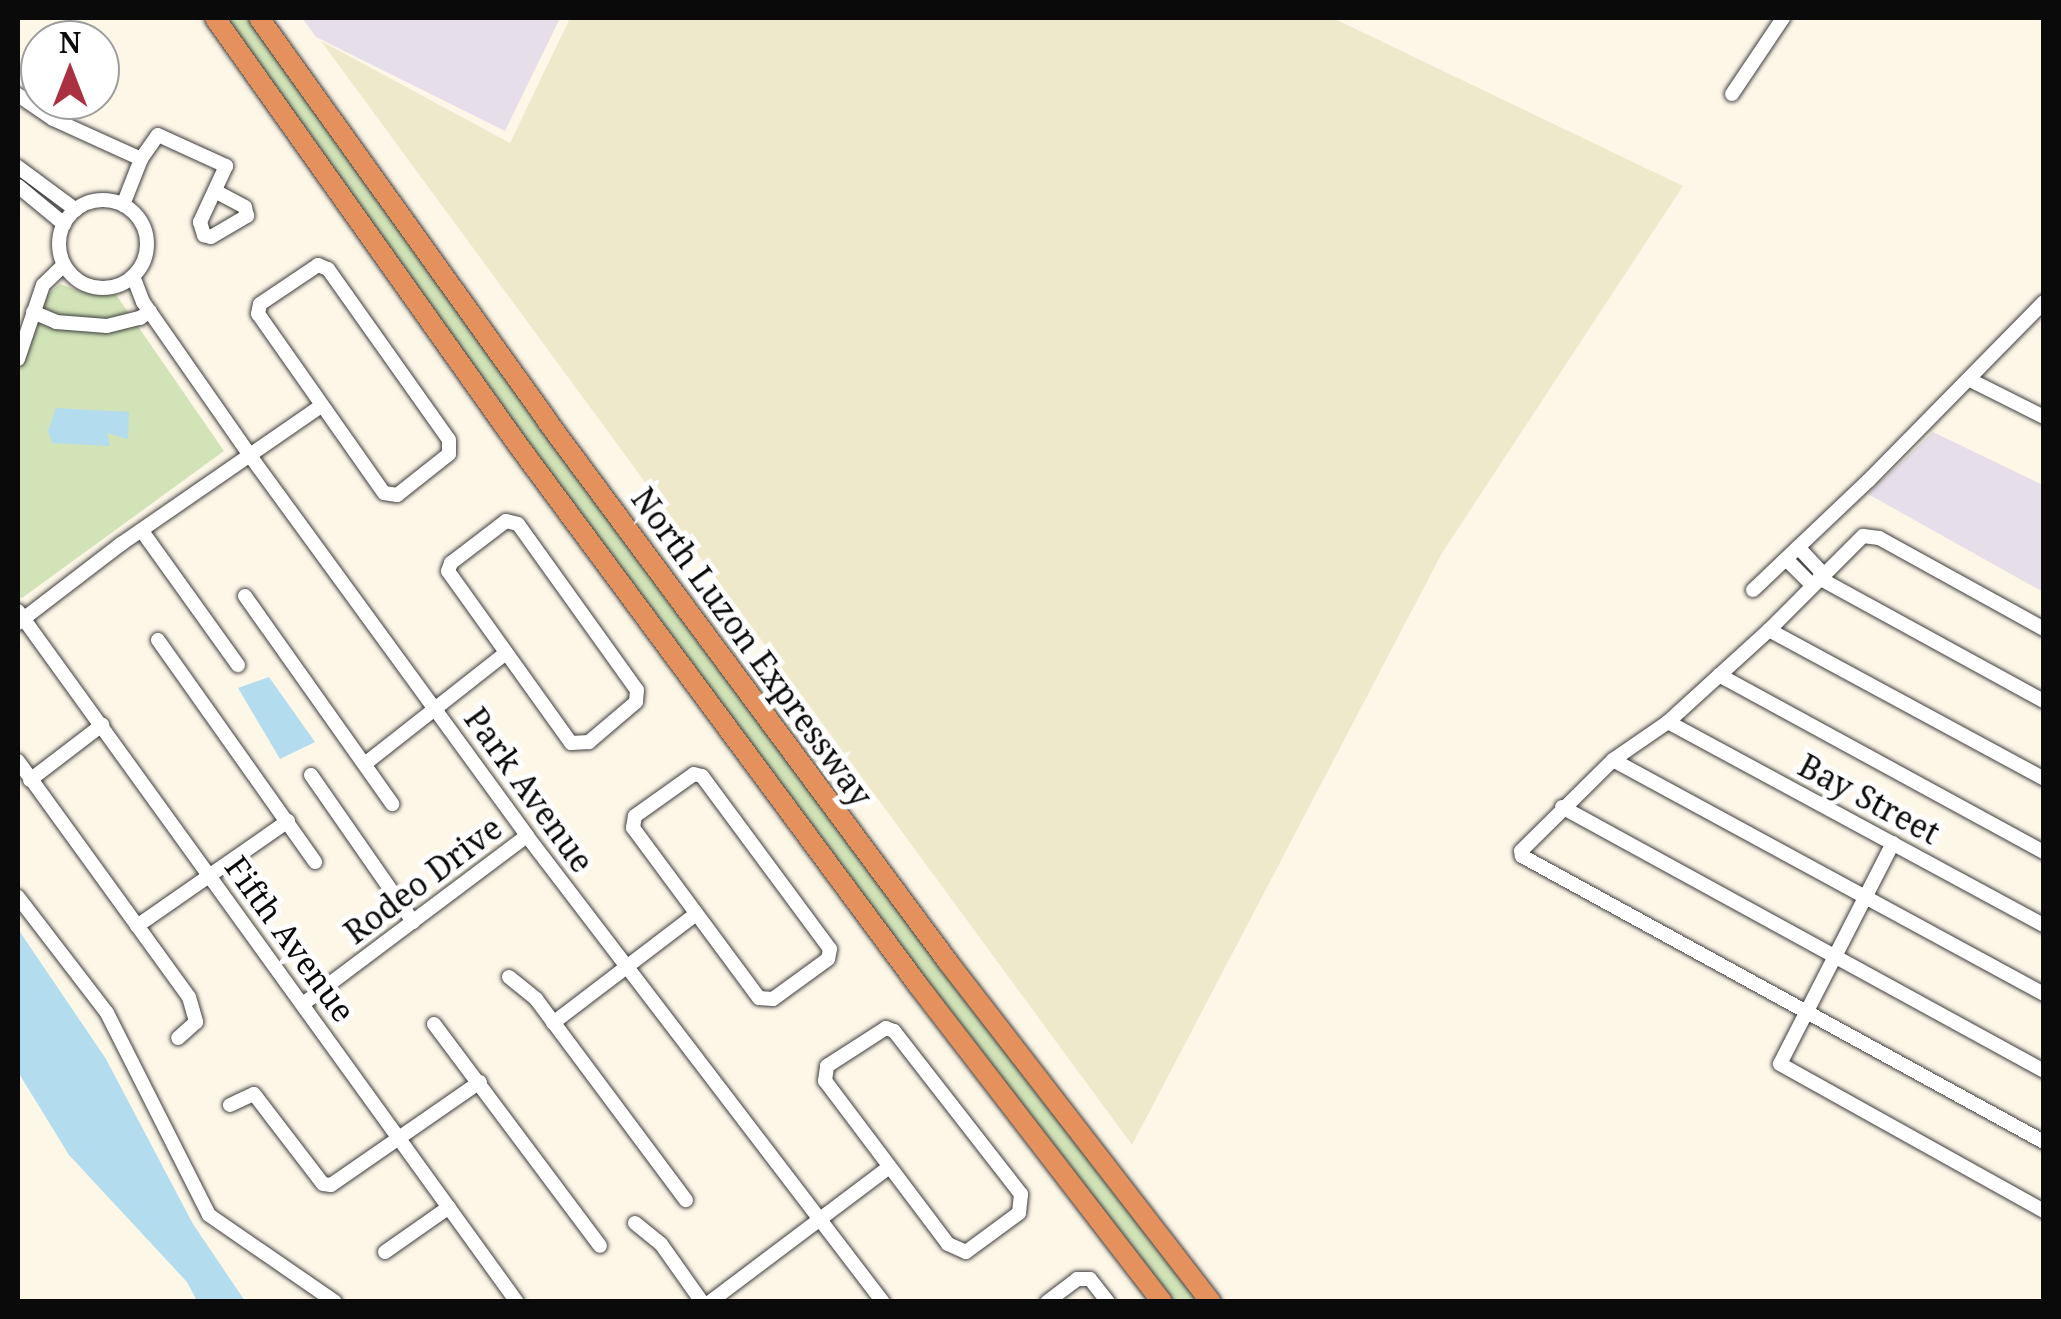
<!DOCTYPE html>
<html>
<head>
<meta charset="utf-8">
<style>
	body { margin:0 }
	#map { position:relative; width:2061px; height:1319px; overflow:hidden; background:#fdf7e8; font-family:"Noto Serif",serif }
	div>[style] { position:absolute }
	.industrial>* { inset:0; background:#e6dee8 }
	.farmland>* { inset:0; background:#efe9cc }
	.green>* { inset:0; background:#d1e3b7 }
	.water>* { inset:0; background:#b3ddef }
	.roads { filter:drop-shadow(0 0 2px #3d3d3d) drop-shadow(0 0 2px #3d3d3d) }
	.minor>* { height:14px; margin:-7px; padding:0 7px; transform-origin:7px; border-radius:7px; background:#fff }
	.minor>.ring { margin:-7px; padding:0; box-sizing:content-box; background:none; border:14px solid #fff; border-radius:50% }
	.highway>* { height:20px; margin:-10px; padding:0 10px; transform-origin:10px; border-radius:10px; background:#e5915e }
	span { translate:-50% -50%; white-space:nowrap; text-align:center; line-height:1.15; -webkit-text-stroke:10px #fff; paint-order:stroke }
	.street-label { font-size:32px; color:#0a0a0a }
	.frame { position:absolute; inset:0; border:20px solid #0a0a0a; pointer-events:none }
	.north { position:absolute; left:20px; top:20px; width:100px; height:100px; box-sizing:border-box; background:#fff; border:2px solid #9d9d9d; border-radius:50%; rotate:0deg; font-size:28px; font-weight:700; line-height:40px; text-align:center; color:#0a0a0a }
	.north::after { content:''; display:block; margin:auto; width:35px; height:45px; background:#aa3141; clip-path:polygon(50% 0,100% 100%,50% 72%,0 100%) }
</style>
</head>
<body>
<div id="map">
	<div class="industrial">
		<i style="clip-path:polygon(302px 18px,560px 18px,505px 131px,316px 37px)"></i>
		<i style="clip-path:polygon(1933px 432px,2043px 485px,2043px 592px,1868px 494px)"></i>
	</div>
	<div class="farmland">
		<i style="clip-path:polygon(570px 18px,1333px 18px,1683px 186px,1442px 553px,1132px 1145px,321px 41px,510px 143px)"></i>
	</div>
	<div class="green">
		<i style="clip-path:polygon(223px 18px,253px 18px,629px 549px,809px 791px,1203px 1301px,1171px 1301px,1101px 1212px,611px 562px)"></i>
		<i style="clip-path:polygon(60px 284px,80px 291px,108px 288px,117px 296px,224px 451px,22px 598px,18px 597px,18px 375px,43px 298px)"></i>
	</div>
	<div class="water">
		<i style="clip-path:polygon(56px 408px,129px 412px,128px 439px,107px 433px,110px 446px,52px 443px,48px 431px)"></i>
		<i style="clip-path:polygon(269px 677px,315px 742px,280px 759px,238px 688px)"></i>
		<i style="clip-path:polygon(18px 929px,106px 1059px,193px 1224px,245px 1301px,197px 1301px,187px 1282px,69px 1155px,18px 1072px)"></i>
	</div>
	<div class="roads">
		<div class="minor">
			<i style="left:1732px;top:94px;width:92px;rotate:-56.1deg"></i>
			<i style="left:18px;top:95px;width:42px;rotate:34.4deg"></i>
			<i style="left:53px;top:119px;width:97px;rotate:24.4deg"></i>
			<i style="left:18px;top:167px;width:72px;rotate:36.6deg"></i>
			<i style="left:18px;top:186px;width:60px;rotate:39.6deg"></i>
			<i class="ring" style="left:59px;top:200px;width:74px;height:74px"></i>
			<i style="left:123px;top:205px;width:49px;rotate:-68.6deg"></i>
			<i style="left:141px;top:159px;width:29px;rotate:-55deg"></i>
			<i style="left:158px;top:135px;width:75px;rotate:24.5deg"></i>
			<i style="left:226px;top:166px;width:62px;rotate:114.9deg"></i>
			<i style="left:200px;top:222px;width:14px;rotate:73deg"></i>
			<i style="left:204px;top:235px;width:7px;rotate:16deg"></i>
			<i style="left:211px;top:237px;width:42px;rotate:-30.3deg"></i>
			<i style="left:247px;top:216px;width:9px;rotate:-103deg"></i>
			<i style="left:245px;top:207px;width:32px;rotate:-152deg"></i>
			<i style="left:318px;top:265px;width:11px;rotate:22deg"></i>
			<i style="left:328px;top:269px;width:209px;rotate:54.7deg"></i>
			<i style="left:449px;top:440px;width:14px;rotate:90deg"></i>
			<i style="left:449px;top:454px;width:66px;rotate:141.7deg"></i>
			<i style="left:397px;top:495px;width:13px;rotate:-171deg"></i>
			<i style="left:384px;top:493px;width:219px;rotate:-125.1deg"></i>
			<i style="left:258px;top:314px;width:10px;rotate:-79deg"></i>
			<i style="left:260px;top:304px;width:70px;rotate:-33.9deg"></i>
			<i style="left:133px;top:276px;width:28px;rotate:69deg"></i>
			<i style="left:143px;top:302px;width:189px;rotate:55.1deg"></i>
			<i style="left:251px;top:457px;width:469px;rotate:53.9deg"></i>
			<i style="left:527px;top:836px;width:586px;rotate:52.62deg"></i>
			<i style="left:33px;top:312px;width:25px;rotate:23deg"></i>
			<i style="left:56px;top:322px;width:51px;rotate:4.5deg"></i>
			<i style="left:107px;top:326px;width:34px;rotate:-14deg"></i>
			<i style="left:140px;top:318px;width:12px;rotate:-35deg"></i>
			<i style="left:18px;top:359px;width:78px;rotate:-71.3deg"></i>
			<i style="left:43px;top:285px;width:29px;rotate:-44deg"></i>
			<i style="left:1970px;top:380px;width:83px;rotate:26.6deg"></i>
			<i style="left:506px;top:521px;width:12px;rotate:14deg"></i>
			<i style="left:518px;top:524px;width:204px;rotate:54.4deg"></i>
			<i style="left:637px;top:690px;width:12px;rotate:95deg"></i>
			<i style="left:636px;top:702px;width:62px;rotate:139.6deg"></i>
			<i style="left:589px;top:742px;width:18px;rotate:177deg"></i>
			<i style="left:571px;top:743px;width:211px;rotate:-125.6deg"></i>
			<i style="left:448px;top:571px;width:9px;rotate:-69deg"></i>
			<i style="left:451px;top:563px;width:69px;rotate:-37.4deg"></i>
			<i style="left:142px;top:531px;width:165px;rotate:54.4deg"></i>
			<i style="left:1798px;top:547px;width:37px;rotate:47deg"></i>
			<i style="left:1786px;top:559px;width:37px;rotate:45deg"></i>
			<i style="left:1819px;top:578px;width:256px;rotate:28.7deg"></i>
			<i style="left:1753px;top:590px;width:158px;rotate:-43.5deg"></i>
			<i style="left:1868px;top:481px;width:251px;rotate:-45.5deg"></i>
			<i style="left:245px;top:596px;width:255px;rotate:54.7deg"></i>
			<i style="left:18px;top:611px;width:852px;rotate:54.17deg"></i>
			<i style="left:18px;top:623px;width:130px;rotate:-37.5deg"></i>
			<i style="left:121px;top:544px;width:243px;rotate:-34.6deg"></i>
			<i style="left:2044px;top:629px;width:188px;rotate:-151.1deg"></i>
			<i style="left:1879px;top:538px;width:16px;rotate:-173deg"></i>
			<i style="left:1863px;top:536px;width:133px;rotate:135deg"></i>
			<i style="left:1769px;top:630px;width:137px;rotate:137.7deg"></i>
			<i style="left:1668px;top:722px;width:67px;rotate:145.4deg"></i>
			<i style="left:1613px;top:760px;width:129px;rotate:135.3deg"></i>
			<i style="left:1521px;top:851px;width:5px;rotate:79deg"></i>
			<i style="left:1522px;top:856px;width:595px;rotate:28.72deg"></i>
			<i style="left:1769px;top:630px;width:313px;rotate:28.4deg"></i>
			<i style="left:158px;top:640px;width:272px;rotate:54.7deg"></i>
			<i style="left:1719px;top:675px;width:370px;rotate:28.6deg"></i>
			<i style="left:1668px;top:722px;width:427px;rotate:28.4deg"></i>
			<i style="left:1613px;top:760px;width:490px;rotate:28.5deg"></i>
			<i style="left:18px;top:761px;width:291px;rotate:54.1deg"></i>
			<i style="left:189px;top:997px;width:26px;rotate:74deg"></i>
			<i style="left:196px;top:1022px;width:24px;rotate:138deg"></i>
			<i style="left:366px;top:763px;width:178px;rotate:-38.2deg"></i>
			<i style="left:694px;top:774px;width:8px;rotate:14deg"></i>
			<i style="left:702px;top:776px;width:215px;rotate:53.5deg"></i>
			<i style="left:830px;top:949px;width:10px;rotate:101deg"></i>
			<i style="left:828px;top:959px;width:68px;rotate:144deg"></i>
			<i style="left:773px;top:999px;width:14px;rotate:-176deg"></i>
			<i style="left:759px;top:998px;width:212px;rotate:-126.5deg"></i>
			<i style="left:633px;top:828px;width:12px;rotate:-81deg"></i>
			<i style="left:635px;top:816px;width:72px;rotate:-35.4deg"></i>
			<i style="left:311px;top:775px;width:179px;rotate:55.2deg"></i>
			<i style="left:30px;top:780px;width:91px;rotate:-37.4deg"></i>
			<i style="left:1562px;top:807px;width:550px;rotate:28.71deg"></i>
			<i style="left:1893px;top:843px;width:248px;rotate:117.1deg"></i>
			<i style="left:1780px;top:1064px;width:302px;rotate:29.1deg"></i>
			<i style="left:18px;top:897px;width:146px;rotate:52.5deg"></i>
			<i style="left:107px;top:1013px;width:226px;rotate:63.2deg"></i>
			<i style="left:209px;top:1215px;width:153px;rotate:34.6deg"></i>
			<i style="left:137px;top:926px;width:184px;rotate:-34.8deg"></i>
			<i style="left:509px;top:977px;width:35px;rotate:39deg"></i>
			<i style="left:536px;top:999px;width:251px;rotate:53.3deg"></i>
			<i style="left:303px;top:1004px;width:280px;rotate:-36.9deg"></i>
			<i style="left:553px;top:1023px;width:180px;rotate:-37.3deg"></i>
			<i style="left:434px;top:1024px;width:277px;rotate:53.2deg"></i>
			<i style="left:886px;top:1028px;width:9px;rotate:21deg"></i>
			<i style="left:894px;top:1031px;width:207px;rotate:52.1deg"></i>
			<i style="left:1021px;top:1194px;width:19px;rotate:96deg"></i>
			<i style="left:1019px;top:1213px;width:66px;rotate:143.7deg"></i>
			<i style="left:966px;top:1252px;width:20px;rotate:-156deg"></i>
			<i style="left:948px;top:1244px;width:204px;rotate:-127deg"></i>
			<i style="left:825px;top:1081px;width:15px;rotate:-82deg"></i>
			<i style="left:827px;top:1066px;width:70px;rotate:-32.8deg"></i>
			<i style="left:230px;top:1105px;width:26px;rotate:-25deg"></i>
			<i style="left:254px;top:1094px;width:113px;rotate:52.5deg"></i>
			<i style="left:323px;top:1184px;width:8px;rotate:7deg"></i>
			<i style="left:331px;top:1185px;width:181px;rotate:-34.7deg"></i>
			<i style="left:635px;top:1223px;width:33px;rotate:39deg"></i>
			<i style="left:661px;top:1244px;width:71px;rotate:54.7deg"></i>
			<i style="left:385px;top:1252px;width:78px;rotate:-35.1deg"></i>
			<i style="left:710px;top:1302px;width:223px;rotate:-37deg"></i>
			<i style="left:1047px;top:1302px;width:38px;rotate:-37deg"></i>
			<i style="left:1077px;top:1279px;width:13px"></i>
			<i style="left:1090px;top:1279px;width:29px;rotate:52deg"></i>
		</div>
		<div class="highway">
			<i style="left:215px;top:18px;width:524px;rotate:54.64deg"></i>
			<i style="left:518px;top:445px;width:672px;rotate:53.47deg"></i>
			<i style="left:918px;top:985px;width:400px;rotate:52.4deg"></i>
			<i style="left:259px;top:18px;width:495px;rotate:54.4deg"></i>
			<i style="left:547px;top:421px;width:673px;rotate:53.45deg"></i>
			<i style="left:948px;top:962px;width:430px;rotate:52.3deg"></i>
		</div>
	</div>
	<div class="street-label">
		<span style="left:752px;top:647px;rotate:54deg">North Luzon Expressway</span>
		<span style="left:529px;top:790px;rotate:54deg">Park Avenue</span>
		<span style="left:1869px;top:799px;rotate:28deg">Bay Street</span>
		<span style="left:423px;top:880px;rotate:-37deg">Rodeo Drive</span>
		<span style="left:290px;top:939px;rotate:54deg">Fifth Avenue</span>
	</div>
	<div class="frame"></div>
	<div class="north">N</div>
</div>
</body>
</html>
